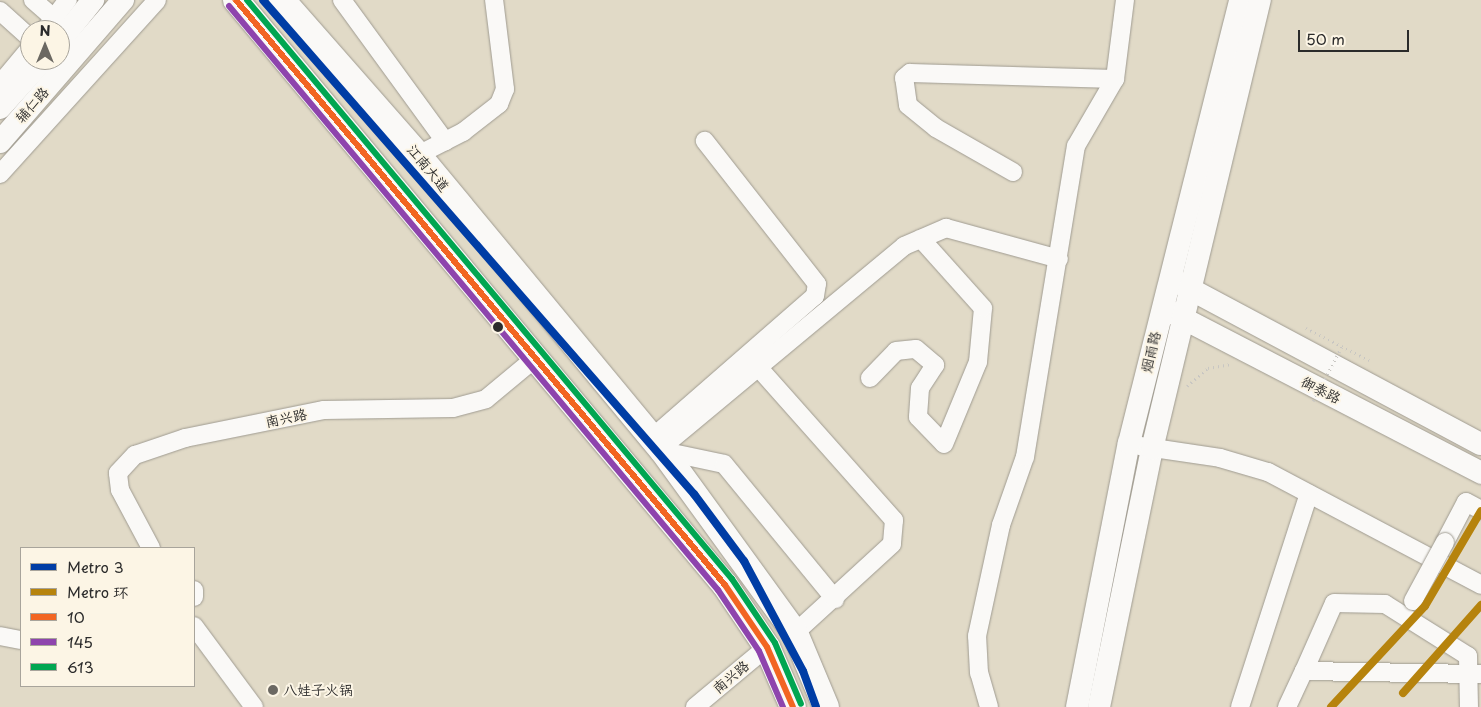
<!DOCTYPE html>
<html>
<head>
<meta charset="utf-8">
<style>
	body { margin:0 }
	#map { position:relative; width:1481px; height:707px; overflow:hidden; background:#e1dac7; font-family:"Playpen Sans","LXGW WenKai TC",sans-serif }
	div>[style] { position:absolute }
	.path>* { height:2.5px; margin-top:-1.25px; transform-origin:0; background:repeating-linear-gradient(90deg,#c8c6c2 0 1px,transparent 0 5px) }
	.roads { filter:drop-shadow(0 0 1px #9f9b91) drop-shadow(0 0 1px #9f9b91) }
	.minor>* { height:18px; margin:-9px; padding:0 9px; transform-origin:9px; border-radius:9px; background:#faf9f7 }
	.major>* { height:22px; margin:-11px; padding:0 11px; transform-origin:11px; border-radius:11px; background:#faf9f7 }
	.highway>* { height:26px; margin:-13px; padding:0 13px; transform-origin:13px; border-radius:13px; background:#faf9f7 }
	.path-bridge>* { height:2.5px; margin-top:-1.25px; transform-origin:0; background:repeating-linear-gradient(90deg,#c8c6c2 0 1px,transparent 0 5px) }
	.bridges { filter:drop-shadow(0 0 1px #9f9b91) drop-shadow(0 0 1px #9f9b91) }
	.minor-bridge>* { height:18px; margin:-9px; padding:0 9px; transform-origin:9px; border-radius:9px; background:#faf9f7 }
	.bus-1>* { height:6px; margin:-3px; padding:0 3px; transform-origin:3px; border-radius:3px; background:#f26522 }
	.bus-2>* { height:6px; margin:-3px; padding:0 3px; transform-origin:3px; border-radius:3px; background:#8e44ad }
	.bus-3>* { height:6px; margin:-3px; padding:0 3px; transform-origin:3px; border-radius:3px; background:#00a651 }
	.metro-1>* { height:8px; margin:-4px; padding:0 4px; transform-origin:4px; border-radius:4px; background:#003da5 }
	.metro-2>* { height:8px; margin:-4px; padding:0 4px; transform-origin:4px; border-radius:4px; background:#b6830d }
	.dots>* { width:14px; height:14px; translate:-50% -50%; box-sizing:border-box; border:2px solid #fcf5e5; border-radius:50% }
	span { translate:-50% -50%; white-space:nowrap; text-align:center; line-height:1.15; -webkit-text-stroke:4px #fcf5e5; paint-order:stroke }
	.street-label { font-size:14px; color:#2b2b2b }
	.poi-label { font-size:14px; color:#2b2b2b }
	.left { translate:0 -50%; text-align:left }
	.legend { position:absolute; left:20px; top:547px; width:175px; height:140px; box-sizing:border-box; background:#fcf5e5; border:1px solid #a8a49b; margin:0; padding:6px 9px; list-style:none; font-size:15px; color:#2b2b2b }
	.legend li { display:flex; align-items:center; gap:10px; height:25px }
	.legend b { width:25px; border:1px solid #a8a49b }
	.north { position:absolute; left:20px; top:20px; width:50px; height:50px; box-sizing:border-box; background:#fcf5e5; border:1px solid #a8a49b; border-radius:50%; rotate:0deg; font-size:14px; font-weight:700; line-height:20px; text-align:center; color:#2b2b2b }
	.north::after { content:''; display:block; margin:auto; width:18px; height:22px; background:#6b6862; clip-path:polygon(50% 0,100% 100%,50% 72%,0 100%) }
	.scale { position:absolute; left:1298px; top:30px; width:111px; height:22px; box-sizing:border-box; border:2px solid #2b2b2b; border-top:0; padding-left:6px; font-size:15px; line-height:18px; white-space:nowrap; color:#2b2b2b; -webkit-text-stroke:4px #fcf5e5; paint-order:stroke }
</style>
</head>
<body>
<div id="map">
	<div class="path">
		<i style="left:1306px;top:328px;width:71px;rotate:26.9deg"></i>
		<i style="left:1187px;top:386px;width:28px;rotate:-41deg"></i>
		<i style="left:1208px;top:368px;width:22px;rotate:-10deg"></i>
	</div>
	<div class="roads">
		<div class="minor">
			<i style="left:33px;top:0;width:28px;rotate:41deg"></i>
			<i style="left:342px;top:0;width:175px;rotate:53.9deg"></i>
			<i style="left:0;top:11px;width:40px;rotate:42deg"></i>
			<i style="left:45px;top:30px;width:38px;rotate:-53deg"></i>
			<i style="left:0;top:84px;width:47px;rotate:-50.2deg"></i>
			<i style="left:418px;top:155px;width:51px;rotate:-27.1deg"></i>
			<i style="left:463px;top:132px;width:46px;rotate:-37.9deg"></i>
			<i style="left:499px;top:104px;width:16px;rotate:-68deg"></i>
			<i style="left:505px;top:89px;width:90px;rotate:-97deg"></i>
			<i style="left:1013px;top:172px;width:89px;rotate:-150.3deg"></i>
			<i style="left:936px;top:128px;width:36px;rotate:-141deg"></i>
			<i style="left:908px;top:105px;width:27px;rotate:-98deg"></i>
			<i style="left:904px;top:78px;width:8px;rotate:-40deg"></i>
			<i style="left:910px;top:73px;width:205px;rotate:1.7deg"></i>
			<i style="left:0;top:174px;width:234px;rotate:-47.9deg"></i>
			<i style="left:758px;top:367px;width:205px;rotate:48.4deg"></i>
			<i style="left:894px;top:520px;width:24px;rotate:95deg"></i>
			<i style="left:892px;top:544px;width:132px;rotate:137.5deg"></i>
			<i style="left:870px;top:378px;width:37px;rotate:-46deg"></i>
			<i style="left:896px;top:351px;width:20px;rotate:-6deg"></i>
			<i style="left:916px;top:349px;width:25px;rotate:40deg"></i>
			<i style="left:935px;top:365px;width:27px;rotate:123deg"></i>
			<i style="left:920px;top:388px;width:29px;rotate:94deg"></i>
			<i style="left:918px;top:417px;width:37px;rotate:46deg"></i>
			<i style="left:944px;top:444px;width:89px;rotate:-67.5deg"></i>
			<i style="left:978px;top:362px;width:54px;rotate:-84.7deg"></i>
			<i style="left:983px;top:308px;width:93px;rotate:-131.9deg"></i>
			<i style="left:652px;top:438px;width:216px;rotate:-41.1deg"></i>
			<i style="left:815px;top:296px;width:12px;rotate:-81deg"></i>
			<i style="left:817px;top:284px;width:182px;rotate:-128.1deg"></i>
			<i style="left:1140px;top:446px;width:81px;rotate:8.5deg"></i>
			<i style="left:1220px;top:458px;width:50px;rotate:16.3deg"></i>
			<i style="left:1268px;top:472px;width:241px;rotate:27.9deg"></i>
			<i style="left:661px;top:448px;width:316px;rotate:-39.7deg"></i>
			<i style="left:904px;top:246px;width:46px;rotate:-23.2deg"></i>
			<i style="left:946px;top:228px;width:117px;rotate:15.3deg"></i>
			<i style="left:663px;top:451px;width:62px;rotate:12deg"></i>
			<i style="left:724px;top:464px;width:175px;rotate:50.6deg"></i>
			<i style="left:1445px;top:542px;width:45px;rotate:-62.3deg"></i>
			<i style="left:1466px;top:502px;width:17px;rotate:28deg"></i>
			<i style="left:151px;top:548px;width:66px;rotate:-118.1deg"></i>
			<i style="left:120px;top:490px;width:17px;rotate:-97deg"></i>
			<i style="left:118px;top:473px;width:25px;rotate:-47deg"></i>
			<i style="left:135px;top:455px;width:53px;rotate:-18.8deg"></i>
			<i style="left:185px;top:438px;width:142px;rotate:-11.4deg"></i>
			<i style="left:324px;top:410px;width:129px;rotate:-0.9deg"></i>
			<i style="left:453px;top:408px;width:34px;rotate:-15deg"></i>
			<i style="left:486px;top:399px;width:61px;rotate:-39.7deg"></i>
			<i style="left:194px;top:590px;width:7px;rotate:90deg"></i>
			<i style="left:194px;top:626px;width:101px;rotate:53.5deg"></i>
			<i style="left:0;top:636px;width:21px;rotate:11deg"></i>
			<i style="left:1304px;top:671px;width:74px;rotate:-66.2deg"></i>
			<i style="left:1334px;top:603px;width:51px;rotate:1.1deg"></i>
			<i style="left:1385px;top:604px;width:98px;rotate:32.1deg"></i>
			<i style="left:1468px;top:656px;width:51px;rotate:88.9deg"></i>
			<i style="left:695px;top:707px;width:94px;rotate:-39.8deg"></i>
			<i style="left:989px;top:707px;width:35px;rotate:-106deg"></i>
			<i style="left:979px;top:673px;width:37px;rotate:-93deg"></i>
			<i style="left:977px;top:636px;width:114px;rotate:-77.8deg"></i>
			<i style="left:1001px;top:525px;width:72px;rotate:-70.6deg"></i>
			<i style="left:1025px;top:457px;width:315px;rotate:-80.7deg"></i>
			<i style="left:1076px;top:146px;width:78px;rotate:-59.8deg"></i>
			<i style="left:1115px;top:79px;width:80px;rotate:-82.8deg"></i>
			<i style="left:1240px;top:707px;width:224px;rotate:-72.1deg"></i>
			<i style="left:1287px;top:707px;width:40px;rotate:-65deg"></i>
			<i style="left:1304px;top:671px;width:177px;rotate:1deg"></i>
		</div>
		<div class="major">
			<i style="left:60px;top:41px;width:53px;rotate:-51.2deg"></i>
			<i style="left:0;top:108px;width:64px;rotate:-48.1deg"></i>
			<i style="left:0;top:142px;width:188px;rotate:-49.1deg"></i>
			<i style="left:1177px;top:282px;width:344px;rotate:28.1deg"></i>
			<i style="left:1169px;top:311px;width:352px;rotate:27.4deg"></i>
			<i style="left:1077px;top:707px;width:269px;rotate:-78.9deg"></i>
			<i style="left:1129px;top:443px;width:457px;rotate:-75.9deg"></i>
			<i style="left:1099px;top:707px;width:263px;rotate:-78.4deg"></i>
			<i style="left:1152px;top:449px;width:462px;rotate:-76.5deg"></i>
		</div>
		<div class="highway">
			<i style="left:236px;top:0;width:762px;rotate:50.11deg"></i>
			<i style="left:725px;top:585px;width:75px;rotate:55.9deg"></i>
			<i style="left:767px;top:647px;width:65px;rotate:66.6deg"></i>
			<i style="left:282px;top:0;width:206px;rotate:48.7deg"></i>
			<i style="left:418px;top:155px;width:384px;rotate:50.4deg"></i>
			<i style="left:663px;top:451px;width:225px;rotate:54deg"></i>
			<i style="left:795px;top:633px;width:80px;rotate:67.3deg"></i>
		</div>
	</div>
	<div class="path-bridge">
		<i style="left:1313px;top:401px;width:62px;rotate:-62.2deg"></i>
	</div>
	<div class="bridges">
		<div class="minor-bridge">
			<i style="left:1413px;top:601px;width:67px;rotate:-61.5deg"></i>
		</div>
	</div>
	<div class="bus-1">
		<i style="left:236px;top:0;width:762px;rotate:50.11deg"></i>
		<i style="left:725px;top:585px;width:75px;rotate:55.9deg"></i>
		<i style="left:767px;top:647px;width:65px;rotate:66.6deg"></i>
	</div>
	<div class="bus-2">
		<i style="left:229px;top:6px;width:762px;rotate:50.06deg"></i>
		<i style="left:718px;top:590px;width:73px;rotate:56.1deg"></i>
		<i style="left:759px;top:651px;width:61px;rotate:66.8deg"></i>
	</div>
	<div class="bus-3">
		<i style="left:247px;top:0;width:755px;rotate:50.05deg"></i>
		<i style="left:732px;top:579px;width:77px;rotate:56.1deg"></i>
		<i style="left:775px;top:643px;width:66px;rotate:66.9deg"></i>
	</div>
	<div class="metro-1">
		<i style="left:263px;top:0;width:656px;rotate:48.9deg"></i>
		<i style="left:694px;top:494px;width:84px;rotate:53.3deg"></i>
		<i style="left:744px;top:561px;width:125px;rotate:61.8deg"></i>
		<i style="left:803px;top:671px;width:38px;rotate:70deg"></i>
	</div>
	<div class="metro-2">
		<i style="left:1403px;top:693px;width:118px;rotate:-48.4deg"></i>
		<i style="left:1331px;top:707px;width:138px;rotate:-47.1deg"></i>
		<i style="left:1425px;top:606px;width:110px;rotate:-59.5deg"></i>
	</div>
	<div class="dots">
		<i style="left:498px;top:327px;background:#2b2b2b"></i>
		<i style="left:273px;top:690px;background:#6b6862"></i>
	</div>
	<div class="street-label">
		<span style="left:32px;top:105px;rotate:-48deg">辅仁路</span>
		<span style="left:428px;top:168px;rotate:50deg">江南大道</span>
		<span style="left:1151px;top:352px;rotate:-77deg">烟雨路</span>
		<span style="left:1321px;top:390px;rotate:27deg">御泰路</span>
		<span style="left:286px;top:418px;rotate:-12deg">南兴路</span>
		<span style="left:731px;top:677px;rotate:-40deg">南兴路</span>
	</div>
	<div class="poi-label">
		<span class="left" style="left:283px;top:690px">八娃子火锅</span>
	</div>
	<ul class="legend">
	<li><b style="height:6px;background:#003da5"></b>Metro 3</li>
	<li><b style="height:6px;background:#b6830d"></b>Metro 环</li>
	<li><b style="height:6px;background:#f26522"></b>10</li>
	<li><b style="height:6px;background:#8e44ad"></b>145</li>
	<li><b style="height:6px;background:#00a651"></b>613</li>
	</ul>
	<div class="north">N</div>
	<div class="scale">50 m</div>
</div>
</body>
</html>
